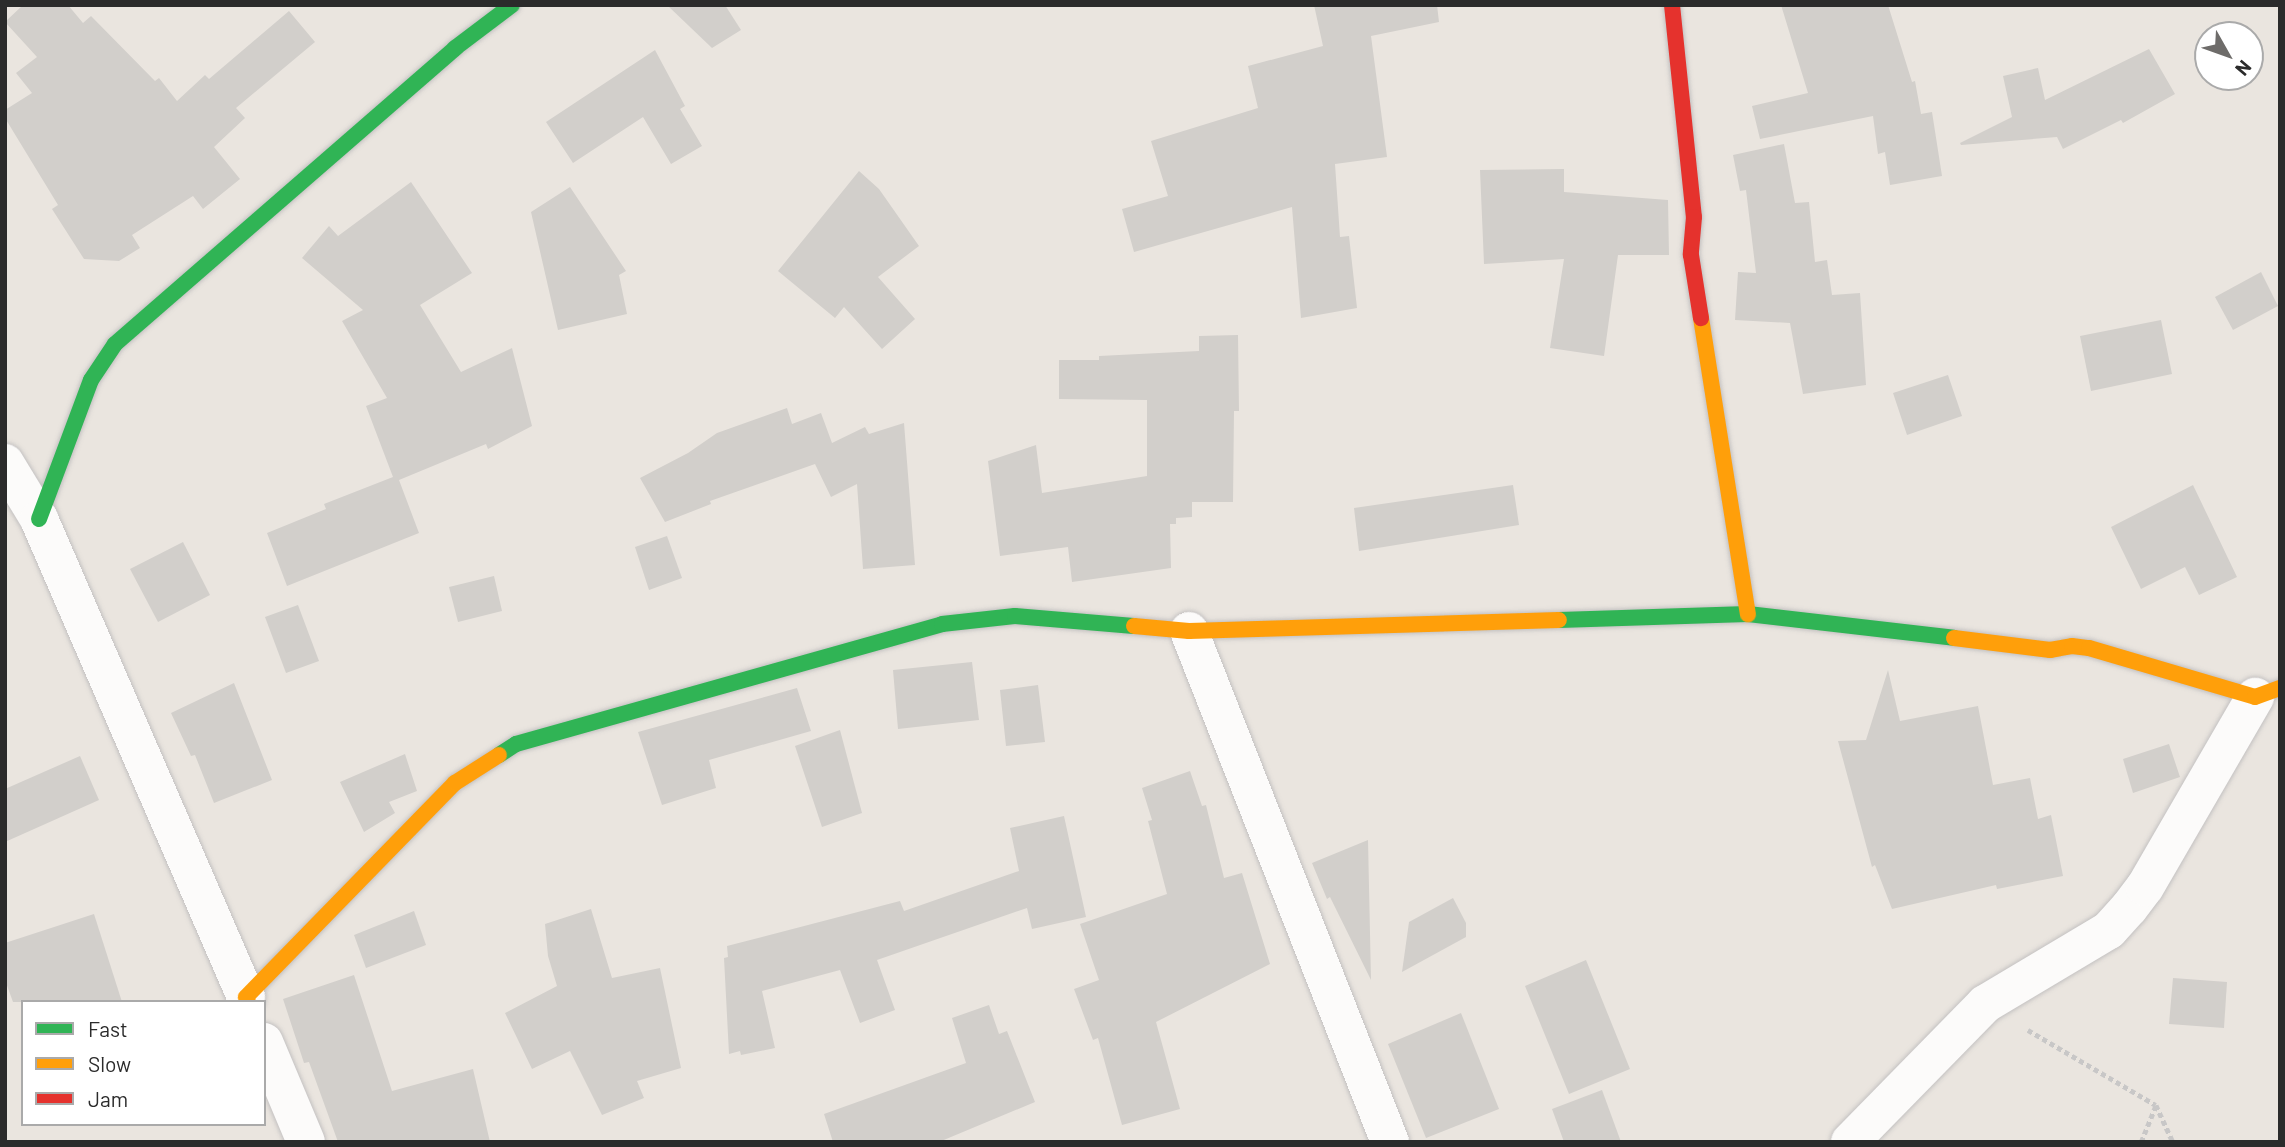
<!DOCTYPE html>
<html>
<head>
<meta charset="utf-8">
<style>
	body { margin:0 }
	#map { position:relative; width:2285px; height:1147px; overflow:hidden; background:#eae5df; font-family:Barlow,sans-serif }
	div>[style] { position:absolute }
	.building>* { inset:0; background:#d2cfcb }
	.path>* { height:4.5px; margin-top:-2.25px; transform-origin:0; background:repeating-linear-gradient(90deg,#c8c7c7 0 5px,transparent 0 8.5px) }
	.roads { filter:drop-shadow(0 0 2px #c3c1c1) drop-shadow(0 0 2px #c3c1c1) }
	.street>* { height:38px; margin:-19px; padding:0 19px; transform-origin:19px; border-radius:19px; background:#fcfbfa }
	.fast>* { height:16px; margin:-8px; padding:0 8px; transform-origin:8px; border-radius:8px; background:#30b455 }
	.slow>* { height:16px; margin:-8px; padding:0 8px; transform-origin:8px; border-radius:8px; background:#ff9f0a }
	.jam>* { height:16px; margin:-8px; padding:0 8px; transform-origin:8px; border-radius:8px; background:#e5322d }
	span { translate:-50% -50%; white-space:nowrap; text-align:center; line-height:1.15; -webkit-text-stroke:5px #fff; paint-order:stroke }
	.frame { position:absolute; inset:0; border:7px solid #2b2b2b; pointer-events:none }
	.legend { position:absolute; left:21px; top:1000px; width:245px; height:126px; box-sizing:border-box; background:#fff; border:2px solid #aaa; margin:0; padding:9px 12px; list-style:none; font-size:21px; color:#2b2b2b }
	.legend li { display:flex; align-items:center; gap:14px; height:35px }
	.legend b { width:35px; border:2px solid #aaa }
	.north { position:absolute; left:2194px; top:21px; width:70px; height:70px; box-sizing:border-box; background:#fff; border:2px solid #aaa; border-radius:50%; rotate:130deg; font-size:19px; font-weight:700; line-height:28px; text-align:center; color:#2b2b2b }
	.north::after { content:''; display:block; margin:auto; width:24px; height:32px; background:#6e6c6a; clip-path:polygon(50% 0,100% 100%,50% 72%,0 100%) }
</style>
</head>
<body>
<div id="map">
	<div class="building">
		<i style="clip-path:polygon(23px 5px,68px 5px,83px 23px,91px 16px,155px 81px,159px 78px,177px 101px,205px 75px,209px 79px,289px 11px,315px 42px,236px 108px,245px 118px,214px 147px,240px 179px,203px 209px,193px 196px,132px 235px,140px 248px,119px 261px,84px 259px,52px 209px,58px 205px,5px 118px,5px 110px,32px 93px,16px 73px,37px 57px,5px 22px)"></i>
		<i style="clip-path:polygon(667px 5px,725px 5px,741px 30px,712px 48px)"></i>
		<i style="clip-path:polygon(1314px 5px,1437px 5px,1439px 22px,1371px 36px,1387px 157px,1335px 164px,1340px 237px,1349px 236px,1357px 308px,1301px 318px,1292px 207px,1134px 252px,1122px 209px,1168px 196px,1151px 141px,1258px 108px,1248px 66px,1323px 46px)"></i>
		<i style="clip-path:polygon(1781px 5px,1888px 5px,1912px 82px,1915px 81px,1921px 114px,1932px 112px,1942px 176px,1890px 185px,1885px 152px,1878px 154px,1873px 116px,1760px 139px,1752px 106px,1808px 93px)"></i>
		<i style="clip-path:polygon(2149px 49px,2175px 94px,2123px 123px,2121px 120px,2063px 149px,2057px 137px,1961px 145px,1960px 143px,2012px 117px,2003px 76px,2038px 68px,2045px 100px)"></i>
		<i style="clip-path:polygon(655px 50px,685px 106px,680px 109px,702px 146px,671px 164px,643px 117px,573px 163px,546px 122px)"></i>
		<i style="clip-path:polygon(1784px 144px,1795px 203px,1809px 202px,1815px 262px,1827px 260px,1832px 295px,1860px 293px,1866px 385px,1803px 394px,1790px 323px,1735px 320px,1738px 272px,1756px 273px,1746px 190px,1740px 191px,1733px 155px)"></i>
		<i style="clip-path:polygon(1564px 169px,1564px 192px,1668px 200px,1669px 255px,1618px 255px,1604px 356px,1550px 348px,1564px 259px,1484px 264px,1480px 170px)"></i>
		<i style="clip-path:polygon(859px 171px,879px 189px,919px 246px,878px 277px,915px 319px,882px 349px,844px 307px,835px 318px,778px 271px)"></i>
		<i style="clip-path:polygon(411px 182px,472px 273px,420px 305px,461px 372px,512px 348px,532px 426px,488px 449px,486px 444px,399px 480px,419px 533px,287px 586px,267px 533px,326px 509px,324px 504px,393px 477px,366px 406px,387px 398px,342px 321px,363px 310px,302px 258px,329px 226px,338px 236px)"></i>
		<i style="clip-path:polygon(570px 187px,626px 271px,619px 275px,627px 314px,558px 330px,531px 212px)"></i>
		<i style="clip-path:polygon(2261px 272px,2278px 306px,2233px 330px,2215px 297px)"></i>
		<i style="clip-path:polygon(2161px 320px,2172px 374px,2091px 391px,2080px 336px)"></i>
		<i style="clip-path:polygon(1238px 335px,1239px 411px,1234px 411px,1233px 502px,1192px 502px,1192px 517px,1176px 518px,1176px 524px,1170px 524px,1171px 568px,1072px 582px,1068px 547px,1000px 556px,988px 461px,1036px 445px,1042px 493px,1147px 476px,1147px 400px,1059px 399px,1059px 360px,1099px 360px,1099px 356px,1199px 351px,1199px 336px)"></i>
		<i style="clip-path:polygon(1948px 375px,1962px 416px,1907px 435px,1893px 393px)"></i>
		<i style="clip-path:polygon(787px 408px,792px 424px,821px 413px,832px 443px,865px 427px,869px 434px,904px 423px,915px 565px,863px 569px,857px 484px,831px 497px,815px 464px,710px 501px,711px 504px,665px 522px,640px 478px,688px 453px,717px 433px)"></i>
		<i style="clip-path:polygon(1513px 485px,1519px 525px,1359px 551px,1354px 508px)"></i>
		<i style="clip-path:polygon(2193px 485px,2237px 577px,2199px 595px,2185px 567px,2141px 589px,2111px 527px)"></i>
		<i style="clip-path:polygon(667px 536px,682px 578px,649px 590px,635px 547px)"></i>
		<i style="clip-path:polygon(183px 542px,210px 595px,158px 622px,130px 569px)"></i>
		<i style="clip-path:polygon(494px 576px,502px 611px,458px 622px,449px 587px)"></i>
		<i style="clip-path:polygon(298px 605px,319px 661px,286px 673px,265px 617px)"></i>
		<i style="clip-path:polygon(972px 662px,979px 720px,898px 729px,893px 670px)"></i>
		<i style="clip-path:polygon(1888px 670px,1900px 721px,1978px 706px,1993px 785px,2030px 778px,2038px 819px,2051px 815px,2063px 876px,1997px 889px,1996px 885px,1892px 909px,1875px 865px,1872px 867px,1838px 741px,1866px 740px)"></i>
		<i style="clip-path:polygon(234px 683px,272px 780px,214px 803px,195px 755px,191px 756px,171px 713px)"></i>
		<i style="clip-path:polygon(1038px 685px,1045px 742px,1006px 746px,1000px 690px)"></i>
		<i style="clip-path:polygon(797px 688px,811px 731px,709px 760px,716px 788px,662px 805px,638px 732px)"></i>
		<i style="clip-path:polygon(840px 730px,862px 813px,822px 827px,795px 746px)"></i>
		<i style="clip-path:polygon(2169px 744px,2180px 777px,2133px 793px,2123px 759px)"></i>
		<i style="clip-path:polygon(405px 754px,417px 791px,389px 802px,395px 813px,364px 832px,340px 782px)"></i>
		<i style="clip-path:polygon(80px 756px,99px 800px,5px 842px,5px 789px)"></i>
		<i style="clip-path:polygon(1190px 771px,1202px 806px,1206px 805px,1224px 878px,1242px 873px,1270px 964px,1156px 1022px,1180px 1109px,1122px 1125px,1098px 1038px,1093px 1040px,1074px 989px,1099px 980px,1080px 924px,1167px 894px,1148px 821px,1152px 820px,1142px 788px)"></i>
		<i style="clip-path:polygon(1064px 816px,1086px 917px,1032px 929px,1027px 908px,877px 960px,895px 1010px,860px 1023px,840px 970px,762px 991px,775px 1048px,741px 1055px,740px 1051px,729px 1054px,724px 958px,728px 957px,727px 946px,900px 901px,904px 911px,1019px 871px,1010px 828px)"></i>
		<i style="clip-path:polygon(1368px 840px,1371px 980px,1330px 897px,1327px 899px,1312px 863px)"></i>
		<i style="clip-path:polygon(1453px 898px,1466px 923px,1466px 937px,1402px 972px,1409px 922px)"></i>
		<i style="clip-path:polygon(591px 909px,612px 978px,660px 968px,681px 1068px,637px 1081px,644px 1098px,602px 1115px,570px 1051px,532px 1069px,505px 1013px,557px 986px,548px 956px,545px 924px)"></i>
		<i style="clip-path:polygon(414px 911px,426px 945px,366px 968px,354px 935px)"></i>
		<i style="clip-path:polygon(94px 914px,122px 1002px,13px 1002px,5px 980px,5px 943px)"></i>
		<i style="clip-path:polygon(1586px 960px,1630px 1069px,1569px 1094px,1525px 986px)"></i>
		<i style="clip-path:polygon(354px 975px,392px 1091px,473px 1069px,490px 1142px,338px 1142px,309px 1062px,304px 1063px,283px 999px)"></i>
		<i style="clip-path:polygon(2173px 978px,2227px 982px,2224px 1028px,2169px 1024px)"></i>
		<i style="clip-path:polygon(989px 1005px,999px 1034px,1007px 1031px,1035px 1102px,939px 1142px,833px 1142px,824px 1114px,966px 1063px,952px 1018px)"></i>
		<i style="clip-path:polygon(1461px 1013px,1499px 1109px,1426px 1138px,1388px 1044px)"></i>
		<i style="clip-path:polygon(1602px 1090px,1621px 1142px,1564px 1142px,1552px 1109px)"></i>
	</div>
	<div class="path">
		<i style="left:2028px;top:1030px;width:148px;rotate:30.4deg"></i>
		<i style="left:2156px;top:1105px;width:41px;rotate:65.3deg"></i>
		<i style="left:2141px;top:1142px;width:40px;rotate:-68deg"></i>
	</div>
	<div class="roads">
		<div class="street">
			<i style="left:5px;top:463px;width:66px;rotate:58.7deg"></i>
			<i style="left:39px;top:519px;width:521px;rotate:66.58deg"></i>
			<i style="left:1189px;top:631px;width:549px;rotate:68.53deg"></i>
			<i style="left:264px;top:1042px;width:108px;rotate:67.2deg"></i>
			<i style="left:1850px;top:1142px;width:193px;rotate:-45.6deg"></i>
			<i style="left:1985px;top:1004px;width:144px;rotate:-30.8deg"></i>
			<i style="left:2109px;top:930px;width:30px;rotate:-48deg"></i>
			<i style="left:2129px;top:908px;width:26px;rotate:-53deg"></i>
			<i style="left:2145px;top:887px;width:220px;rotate:-59.9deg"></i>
		</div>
		<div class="fast">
			<i style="left:39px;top:519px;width:148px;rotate:-69.5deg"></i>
			<i style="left:91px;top:380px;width:43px;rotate:-56.3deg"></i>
			<i style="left:115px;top:344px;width:451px;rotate:-41deg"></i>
			<i style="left:455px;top:48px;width:71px;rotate:-37deg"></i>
			<i style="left:1559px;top:620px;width:189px;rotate:-1.8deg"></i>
			<i style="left:1748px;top:614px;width:207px;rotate:6.6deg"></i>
			<i style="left:499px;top:755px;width:20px;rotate:-33deg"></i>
			<i style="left:516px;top:744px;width:443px;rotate:-15.7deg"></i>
			<i style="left:942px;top:624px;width:73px;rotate:-6.3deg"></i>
			<i style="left:1015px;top:616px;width:119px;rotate:4.8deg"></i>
		</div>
		<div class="slow">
			<i style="left:1701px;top:318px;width:300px;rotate:81deg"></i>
			<i style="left:1134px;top:626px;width:55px;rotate:5.2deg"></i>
			<i style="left:1189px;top:631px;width:370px;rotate:-1.7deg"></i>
			<i style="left:1954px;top:638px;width:97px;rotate:7.1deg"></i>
			<i style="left:2050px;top:650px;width:22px;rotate:-10deg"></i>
			<i style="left:2072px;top:646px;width:17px;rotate:7deg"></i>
			<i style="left:2089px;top:648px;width:173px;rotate:16.4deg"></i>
			<i style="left:2255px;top:697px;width:27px;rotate:-20deg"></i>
			<i style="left:248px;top:1002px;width:5px;rotate:-112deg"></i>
			<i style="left:246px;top:997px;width:299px;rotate:-45.7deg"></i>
			<i style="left:455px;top:783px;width:52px;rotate:-32.5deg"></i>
		</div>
		<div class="jam">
			<i style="left:1672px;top:5px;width:213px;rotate:84.1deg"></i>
			<i style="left:1694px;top:217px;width:38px;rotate:95deg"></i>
			<i style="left:1691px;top:255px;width:64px;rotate:81deg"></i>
		</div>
	</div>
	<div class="frame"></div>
	<ul class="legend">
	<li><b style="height:9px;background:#30b455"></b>Fast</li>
	<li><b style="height:9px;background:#ff9f0a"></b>Slow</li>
	<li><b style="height:9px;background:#e5322d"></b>Jam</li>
	</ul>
	<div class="north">N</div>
</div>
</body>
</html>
